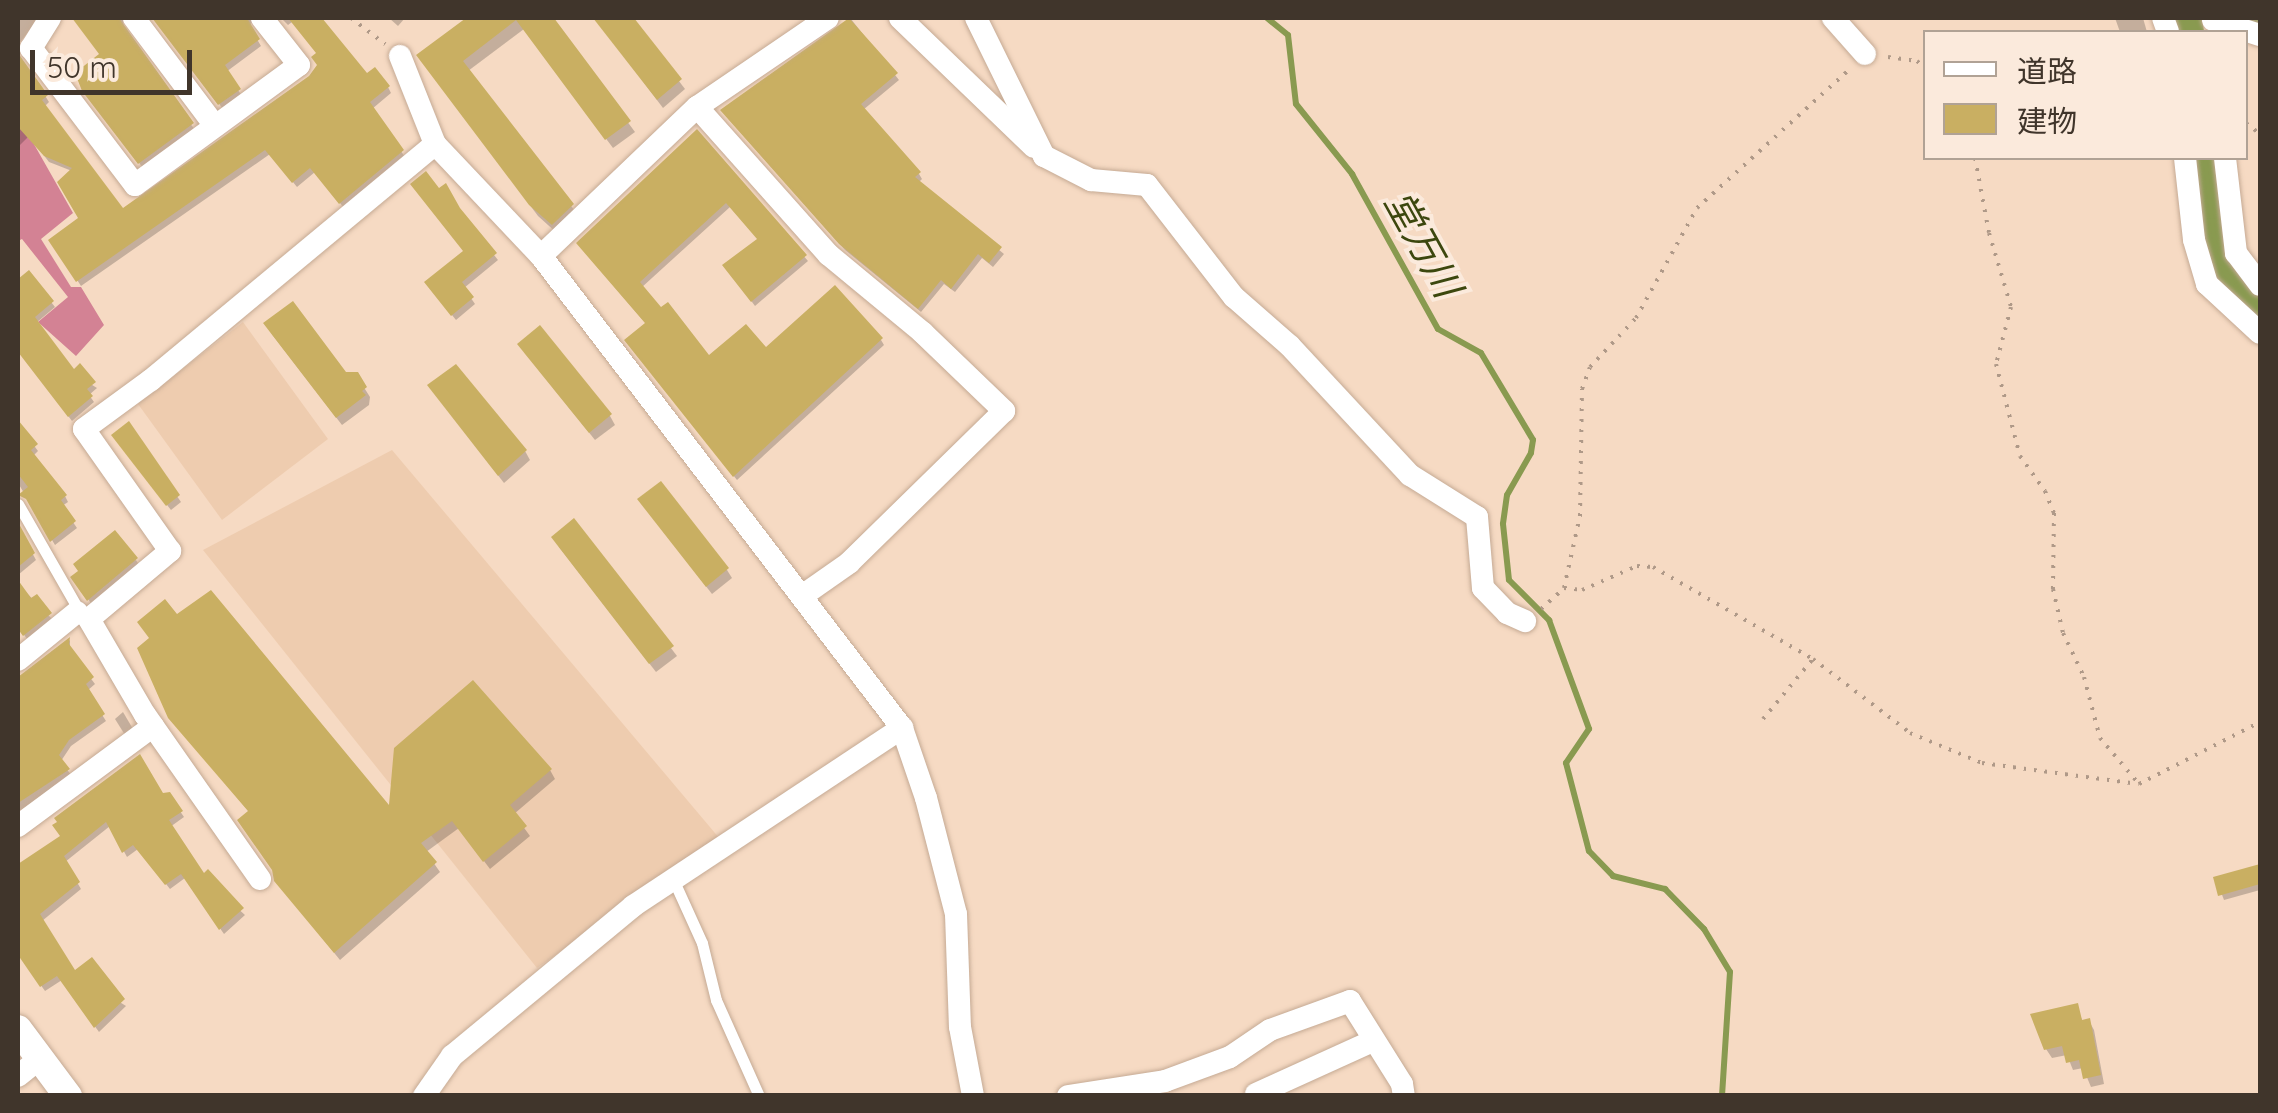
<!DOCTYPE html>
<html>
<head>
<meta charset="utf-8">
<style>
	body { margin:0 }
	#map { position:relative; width:2278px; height:1113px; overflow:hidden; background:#f6dac3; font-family:Quicksand,"Noto Sans JP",sans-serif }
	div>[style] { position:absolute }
	.built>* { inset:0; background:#eeccaf }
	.forest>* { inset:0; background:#d38294 }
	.shadow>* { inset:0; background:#0003 }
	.stream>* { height:6px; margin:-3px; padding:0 3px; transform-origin:3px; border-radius:3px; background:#899a50 }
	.river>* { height:40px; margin:-20px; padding:0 20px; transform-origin:20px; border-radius:20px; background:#899a50 }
	.building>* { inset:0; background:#c9af62 }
	.path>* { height:4px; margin-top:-2px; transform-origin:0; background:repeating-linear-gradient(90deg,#af9988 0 2.5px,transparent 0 10.5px) }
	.roads { filter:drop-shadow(0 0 2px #c5aa94) drop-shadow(0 0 2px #c5aa94) }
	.service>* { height:11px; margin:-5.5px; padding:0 5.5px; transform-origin:5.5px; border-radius:5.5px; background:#fff }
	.minor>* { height:22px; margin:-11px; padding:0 11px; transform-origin:11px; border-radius:11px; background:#fff }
	.tertiary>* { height:28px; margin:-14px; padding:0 14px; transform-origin:14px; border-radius:14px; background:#fff }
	span { translate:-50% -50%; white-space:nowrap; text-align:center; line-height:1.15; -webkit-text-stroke:8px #fbeadc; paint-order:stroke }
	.water-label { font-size:38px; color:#3c470e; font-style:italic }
	.frame { position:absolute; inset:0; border:20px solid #40352b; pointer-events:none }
	.legend { position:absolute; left:1923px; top:30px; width:325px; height:130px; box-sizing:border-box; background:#fbeadc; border:2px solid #b0a295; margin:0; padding:12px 18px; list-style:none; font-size:30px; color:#40352b }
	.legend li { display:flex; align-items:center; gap:20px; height:50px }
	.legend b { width:50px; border:2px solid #b0a295 }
	.scale { position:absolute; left:30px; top:50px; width:162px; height:45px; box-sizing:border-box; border:5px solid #40352b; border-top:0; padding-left:12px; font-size:30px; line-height:35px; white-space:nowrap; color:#40352b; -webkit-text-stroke:8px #fbeadc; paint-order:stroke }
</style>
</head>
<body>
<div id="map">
	<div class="built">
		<i style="clip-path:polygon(243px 322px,328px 439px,222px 520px,138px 404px)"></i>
		<i style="clip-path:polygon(392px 450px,720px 839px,537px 968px,203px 550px)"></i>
	</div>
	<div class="forest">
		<i style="clip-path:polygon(18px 116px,73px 213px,41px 239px,71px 287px,81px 287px,104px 325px,76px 356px,38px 322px,68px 297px,22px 239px,18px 241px)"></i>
	</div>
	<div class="shadow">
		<i style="clip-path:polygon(18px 18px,39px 18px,18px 45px)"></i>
		<i style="clip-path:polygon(91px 18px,123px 18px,124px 33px,195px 130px,143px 168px,89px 97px,102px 55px,80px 25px)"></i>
		<i style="clip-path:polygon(154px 18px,255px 18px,249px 26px,261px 46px,226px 72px,242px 96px,223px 109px)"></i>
		<i style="clip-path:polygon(281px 18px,319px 18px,367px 77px,388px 87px,391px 93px,372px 109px,405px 157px,344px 208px,315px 172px,297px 187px,270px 154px,81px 286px,52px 241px,81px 219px,72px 171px,49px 162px,29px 136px,18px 147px,18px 53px,49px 102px,44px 107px,122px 211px,310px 79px,320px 65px,319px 54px,292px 22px,288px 25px)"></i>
		<i style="clip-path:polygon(389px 18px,405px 18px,398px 26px)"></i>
		<i style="clip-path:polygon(470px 18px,551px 18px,635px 132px,613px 148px,524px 29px,468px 71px,578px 215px,558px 234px,538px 216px,419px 56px)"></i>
		<i style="clip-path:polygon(602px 18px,631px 18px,685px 89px,663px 108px,604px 30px,599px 21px)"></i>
		<i style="clip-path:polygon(2115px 18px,2143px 18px,2147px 32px,2120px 32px)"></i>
		<i style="clip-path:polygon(851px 19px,899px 80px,863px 110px,919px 174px,922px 179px,918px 183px,1004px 254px,993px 267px,982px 258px,955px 292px,944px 284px,921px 312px,845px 250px,726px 116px)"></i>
		<i style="clip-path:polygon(697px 133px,808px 261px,755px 306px,729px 271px,759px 240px,730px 207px,641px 288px,661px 311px,709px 359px,881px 340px,884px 345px,737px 480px,630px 345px,647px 325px,582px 249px)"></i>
		<i style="clip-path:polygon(458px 210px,498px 260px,464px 288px,475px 304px,456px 320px,430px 288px,466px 252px)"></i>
		<i style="clip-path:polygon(28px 273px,55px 307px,36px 323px,73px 373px,97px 388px,89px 395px,94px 402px,72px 421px,18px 350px,18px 282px)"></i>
		<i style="clip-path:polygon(271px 333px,345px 375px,356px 375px,370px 397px,369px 405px,342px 425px)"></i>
		<i style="clip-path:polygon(525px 353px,610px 416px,615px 425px,595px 440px)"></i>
		<i style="clip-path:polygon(435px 394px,525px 451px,530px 460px,504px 483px)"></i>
		<i style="clip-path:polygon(18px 424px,38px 451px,33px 456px,65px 496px,68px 502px,62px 506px,77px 528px,55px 545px,18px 483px)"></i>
		<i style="clip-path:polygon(128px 425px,181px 502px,171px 510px,117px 441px)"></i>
		<i style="clip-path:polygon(645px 508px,727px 570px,732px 578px,712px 594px)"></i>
		<i style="clip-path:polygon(574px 521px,677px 656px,656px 672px,559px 547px)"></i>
		<i style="clip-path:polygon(18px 527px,36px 560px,18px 575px)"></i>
		<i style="clip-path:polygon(136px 560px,139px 565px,92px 605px,74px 577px)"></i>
		<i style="clip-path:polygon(18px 584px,53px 620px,28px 640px,18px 627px)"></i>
		<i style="clip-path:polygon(70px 640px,70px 651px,95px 684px,87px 691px,106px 721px,71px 746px,61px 761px,71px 775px,18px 812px,18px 680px)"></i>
		<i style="clip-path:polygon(123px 712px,133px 729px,125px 735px,115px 719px)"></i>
		<i style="clip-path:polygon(170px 717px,391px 811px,550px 770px,555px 779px,514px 814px,530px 836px,490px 869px,459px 828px,426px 852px,440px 872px,340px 960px,283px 890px,250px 813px)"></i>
		<i style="clip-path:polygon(169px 795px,184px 817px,170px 827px,203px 877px,245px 915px,224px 934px,185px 878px,170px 889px,138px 849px,127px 857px,110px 826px,65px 862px,81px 889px,42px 921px,75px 974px,126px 1006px,99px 1032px,62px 980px,45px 991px,18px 953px,18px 867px,62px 838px)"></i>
		<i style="clip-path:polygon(2260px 867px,2260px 890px,2224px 900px,2216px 879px)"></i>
		<i style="clip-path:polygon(2076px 1006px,2083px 1022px,2089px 1021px,2094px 1030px,2104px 1084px,2091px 1087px,2083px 1068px,2073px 1070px,2067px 1055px,2052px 1058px,2046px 1049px)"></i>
	</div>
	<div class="stream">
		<i style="left:1267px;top:18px;width:27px;rotate:39deg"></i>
		<i style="left:1288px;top:35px;width:69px;rotate:83.4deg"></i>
		<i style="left:1296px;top:104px;width:90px;rotate:51.3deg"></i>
		<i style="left:1352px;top:174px;width:177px;rotate:61deg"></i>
		<i style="left:1438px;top:329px;width:49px;rotate:29.2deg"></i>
		<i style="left:1481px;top:353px;width:101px;rotate:59.1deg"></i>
		<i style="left:1533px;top:440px;width:13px;rotate:99deg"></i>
		<i style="left:1531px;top:453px;width:48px;rotate:119.7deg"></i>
		<i style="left:1507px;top:495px;width:29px;rotate:98deg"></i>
		<i style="left:1503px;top:524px;width:56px;rotate:83.9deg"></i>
		<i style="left:1509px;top:580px;width:57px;rotate:45deg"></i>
		<i style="left:1549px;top:620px;width:116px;rotate:69.8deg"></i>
		<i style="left:1589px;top:729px;width:41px;rotate:124.1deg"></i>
		<i style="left:1566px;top:763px;width:91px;rotate:75.4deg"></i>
		<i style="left:1589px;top:851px;width:35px;rotate:46deg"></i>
		<i style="left:1613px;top:876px;width:54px;rotate:14deg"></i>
		<i style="left:1665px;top:889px;width:56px;rotate:45.7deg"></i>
		<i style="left:1704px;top:929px;width:50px;rotate:58.8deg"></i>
		<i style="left:1730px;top:972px;width:124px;rotate:93.7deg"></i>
	</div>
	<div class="river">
		<i style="left:2181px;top:18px;width:14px;rotate:78deg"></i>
		<i style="left:2257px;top:18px;width:4px;rotate:34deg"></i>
		<i style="left:2211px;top:158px;width:80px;rotate:90.7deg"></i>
		<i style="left:2210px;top:238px;width:72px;rotate:58.1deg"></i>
		<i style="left:2248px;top:299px;width:15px;rotate:37deg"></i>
	</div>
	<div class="building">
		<i style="clip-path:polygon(72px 18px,119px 18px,194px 123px,138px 164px,82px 91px,75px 73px,99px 54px)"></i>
		<i style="clip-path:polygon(152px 18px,247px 18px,260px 39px,225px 65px,241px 89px,218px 105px)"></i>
		<i style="clip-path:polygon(281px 18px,322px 18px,367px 73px,375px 67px,390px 86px,370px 102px,404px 150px,339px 204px,310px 168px,292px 183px,265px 150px,76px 282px,48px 240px,78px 218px,57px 182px,72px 168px,44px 156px,18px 127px,18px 53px,48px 95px,42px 100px,123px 208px,309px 76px,317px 65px,311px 57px,316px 53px,288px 18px)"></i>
		<i style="clip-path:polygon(466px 18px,554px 18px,631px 121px,605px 140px,516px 20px,463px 61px,574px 204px,552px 225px,529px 205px,416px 55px)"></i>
		<i style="clip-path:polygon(593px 18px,634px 18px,682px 79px,657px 100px)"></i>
		<i style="clip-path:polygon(849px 18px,898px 73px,861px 104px,921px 172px,915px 177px,1002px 247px,989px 263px,978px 254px,951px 289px,941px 280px,918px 309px,839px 244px,720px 110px)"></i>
		<i style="clip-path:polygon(697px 129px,807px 255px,751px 302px,722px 265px,757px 239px,726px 203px,640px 282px,661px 307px,668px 302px,709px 355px,746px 324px,766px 347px,835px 285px,883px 338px,733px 477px,624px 340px,645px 323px,576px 243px)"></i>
		<i style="clip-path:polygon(426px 171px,439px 188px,446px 183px,460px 208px,497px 253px,462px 282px,474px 297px,451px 316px,424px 282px,463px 251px,410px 184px)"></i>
		<i style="clip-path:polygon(29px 270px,54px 301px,35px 317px,74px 369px,80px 363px,96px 382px,87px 389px,93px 396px,68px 417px,18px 352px,18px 279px)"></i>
		<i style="clip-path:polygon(293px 301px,346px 372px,358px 372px,367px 387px,362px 391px,366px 395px,336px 418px,263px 323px)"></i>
		<i style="clip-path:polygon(540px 325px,612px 414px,589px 433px,517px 344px)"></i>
		<i style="clip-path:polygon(456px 364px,527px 450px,498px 476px,427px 385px)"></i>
		<i style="clip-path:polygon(18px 420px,38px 444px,31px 450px,67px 495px,61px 500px,76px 521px,50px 542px,26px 499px,18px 495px,28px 487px,18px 474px)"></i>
		<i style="clip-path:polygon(129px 421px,180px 495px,166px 506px,111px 435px)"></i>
		<i style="clip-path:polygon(661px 481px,729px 568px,706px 587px,637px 499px)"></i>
		<i style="clip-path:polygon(574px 518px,674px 646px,649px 664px,551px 537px)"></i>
		<i style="clip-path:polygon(18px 522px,35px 553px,18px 567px)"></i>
		<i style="clip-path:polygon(115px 530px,138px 558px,87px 601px,70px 577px,78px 571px,73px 564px)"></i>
		<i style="clip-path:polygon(18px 580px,31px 598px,37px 594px,52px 613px,23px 636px,18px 629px)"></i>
		<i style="clip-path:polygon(211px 590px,389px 805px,394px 748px,473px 680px,552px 769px,510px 805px,527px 826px,483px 862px,452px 821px,421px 843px,437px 862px,334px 953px,274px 881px,272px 870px,237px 820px,248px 811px,168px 718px,137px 648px,149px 638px,137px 622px,165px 599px,177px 614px)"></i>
		<i style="clip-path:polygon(70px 637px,69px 644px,94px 677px,86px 684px,105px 714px,69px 740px,59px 755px,70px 769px,18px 803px,18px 677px)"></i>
		<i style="clip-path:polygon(140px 754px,163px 793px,170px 792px,183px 811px,169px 820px,204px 873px,208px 869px,244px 908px,219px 930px,181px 874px,165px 885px,133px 845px,122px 853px,106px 822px,64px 856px,80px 882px,40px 914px,75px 970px,92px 957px,125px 999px,94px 1028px,57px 976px,40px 987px,18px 955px,18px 864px,60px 836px,52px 825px,57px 822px,54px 818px)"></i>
		<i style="clip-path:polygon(2260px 864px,2260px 884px,2218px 896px,2213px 877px)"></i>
		<i style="clip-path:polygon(2078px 1003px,2082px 1020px,2090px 1018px,2101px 1075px,2083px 1079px,2079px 1060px,2066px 1063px,2062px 1046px,2044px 1050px,2030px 1014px)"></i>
	</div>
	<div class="path">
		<i style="left:351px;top:18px;width:43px;rotate:37.4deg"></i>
		<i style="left:1888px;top:57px;width:29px;rotate:8deg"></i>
		<i style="left:1917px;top:61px;width:12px;rotate:42deg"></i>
		<i style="left:2246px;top:123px;width:18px;rotate:38deg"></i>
		<i style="left:1975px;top:158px;width:76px;rotate:79.4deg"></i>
		<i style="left:1989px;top:233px;width:77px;rotate:73.4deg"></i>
		<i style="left:2011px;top:307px;width:59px;rotate:104.7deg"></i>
		<i style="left:1996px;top:364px;width:95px;rotate:75.4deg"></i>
		<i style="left:2020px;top:456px;width:43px;rotate:54.5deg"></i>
		<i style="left:2045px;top:491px;width:24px;rotate:68deg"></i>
		<i style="left:2054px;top:513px;width:76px;rotate:90.8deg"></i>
		<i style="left:2053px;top:589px;width:45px;rotate:77.2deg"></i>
		<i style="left:2063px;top:633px;width:49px;rotate:64.5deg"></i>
		<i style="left:2084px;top:677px;width:63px;rotate:75.3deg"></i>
		<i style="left:2100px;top:738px;width:60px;rotate:49.7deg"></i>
		<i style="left:1564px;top:588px;width:18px;rotate:6deg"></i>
		<i style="left:1582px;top:590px;width:60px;rotate:-23.6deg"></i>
		<i style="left:1637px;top:566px;width:16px;rotate:4deg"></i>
		<i style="left:1653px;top:567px;width:185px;rotate:29.9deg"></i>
		<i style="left:1813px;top:659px;width:122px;rotate:37.3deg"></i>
		<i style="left:1910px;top:733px;width:78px;rotate:22.6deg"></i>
		<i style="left:1982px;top:763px;width:158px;rotate:7.6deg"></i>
		<i style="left:2139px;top:784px;width:136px;rotate:-27.1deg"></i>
		<i style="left:1541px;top:609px;width:31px;rotate:-42deg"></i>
		<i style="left:1564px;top:588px;width:74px;rotate:-77.5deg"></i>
		<i style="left:1580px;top:516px;width:127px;rotate:-89.1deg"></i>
		<i style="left:1582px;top:389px;width:23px;rotate:-70deg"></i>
		<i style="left:1590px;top:367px;width:67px;rotate:-46.8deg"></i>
		<i style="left:1636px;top:318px;width:126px;rotate:-61deg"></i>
		<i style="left:1697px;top:208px;width:207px;rotate:-42.3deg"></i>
		<i style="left:1763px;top:719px;width:78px;rotate:-50.2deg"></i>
	</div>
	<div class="roads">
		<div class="service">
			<i style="left:18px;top:504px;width:127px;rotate:60.2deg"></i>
			<i style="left:673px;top:879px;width:70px;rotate:65.6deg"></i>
			<i style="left:702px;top:943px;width:59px;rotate:76.2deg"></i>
			<i style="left:716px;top:1000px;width:105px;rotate:65.9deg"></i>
		</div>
		<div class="minor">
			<i style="left:50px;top:18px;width:36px;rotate:122deg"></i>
			<i style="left:31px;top:48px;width:172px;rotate:52.8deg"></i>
			<i style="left:135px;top:185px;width:203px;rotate:-36.2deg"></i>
			<i style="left:299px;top:65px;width:60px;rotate:-128.2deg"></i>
			<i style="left:134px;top:18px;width:135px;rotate:53.1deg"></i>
			<i style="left:900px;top:18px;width:186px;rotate:43.9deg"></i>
			<i style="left:976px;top:18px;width:154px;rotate:63.8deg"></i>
			<i style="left:1044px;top:156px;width:53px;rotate:27.1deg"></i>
			<i style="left:1091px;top:180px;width:56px;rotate:5.1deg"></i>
			<i style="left:1147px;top:185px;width:142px;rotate:52.2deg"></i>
			<i style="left:1234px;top:297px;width:74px;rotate:41.2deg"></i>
			<i style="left:1290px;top:346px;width:176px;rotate:47.1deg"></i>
			<i style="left:1410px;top:475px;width:79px;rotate:32.1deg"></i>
			<i style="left:1477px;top:517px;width:71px;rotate:85.2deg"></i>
			<i style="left:1483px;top:588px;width:35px;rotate:46deg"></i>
			<i style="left:1507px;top:613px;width:20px;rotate:24deg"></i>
			<i style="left:1833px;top:18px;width:48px;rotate:48.4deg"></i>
			<i style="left:2163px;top:18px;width:15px;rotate:70deg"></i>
			<i style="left:2213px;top:20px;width:49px;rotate:17.7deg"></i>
			<i style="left:400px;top:56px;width:95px;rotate:68.3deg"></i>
			<i style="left:435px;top:144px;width:154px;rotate:46.6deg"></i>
			<i style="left:541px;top:256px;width:594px;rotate:52.59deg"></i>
			<i style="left:902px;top:728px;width:74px;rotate:71.1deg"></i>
			<i style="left:926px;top:798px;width:120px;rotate:75.5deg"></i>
			<i style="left:956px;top:914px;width:113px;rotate:88deg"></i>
			<i style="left:960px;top:1027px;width:70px;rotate:79.3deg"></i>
			<i style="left:697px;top:107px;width:198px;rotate:48.3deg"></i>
			<i style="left:829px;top:255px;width:121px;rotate:39.6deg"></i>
			<i style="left:922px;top:332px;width:114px;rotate:43.9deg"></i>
			<i style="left:1004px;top:411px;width:217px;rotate:135.6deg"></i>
			<i style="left:849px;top:563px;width:57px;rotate:144.9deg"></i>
			<i style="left:2185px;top:158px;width:82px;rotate:83.7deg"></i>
			<i style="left:2194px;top:240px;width:46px;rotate:73.5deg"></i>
			<i style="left:2207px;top:284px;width:72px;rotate:42.8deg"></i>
			<i style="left:2225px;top:158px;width:96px;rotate:83.4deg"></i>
			<i style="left:2236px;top:253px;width:40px;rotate:53deg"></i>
			<i style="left:541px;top:256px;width:216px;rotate:-43.7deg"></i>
			<i style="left:697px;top:107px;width:158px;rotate:-34.2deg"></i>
			<i style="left:18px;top:660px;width:76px;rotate:-39.1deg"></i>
			<i style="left:18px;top:826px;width:168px;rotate:-36.5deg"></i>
			<i style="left:260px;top:879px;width:200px;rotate:-125deg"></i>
			<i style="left:145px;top:715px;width:111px;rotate:-120.3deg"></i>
			<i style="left:89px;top:619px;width:106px;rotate:-40deg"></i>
			<i style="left:170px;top:551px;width:149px;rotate:-125.2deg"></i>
			<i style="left:84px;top:429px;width:83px;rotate:-36.2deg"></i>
			<i style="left:151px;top:380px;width:369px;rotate:-39.7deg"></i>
			<i style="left:18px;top:1076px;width:28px;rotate:-39deg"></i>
			<i style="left:1256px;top:1094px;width:128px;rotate:-24.4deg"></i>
			<i style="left:424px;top:1096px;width:49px;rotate:-55deg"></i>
			<i style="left:452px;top:1056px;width:235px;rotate:-39.6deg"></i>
			<i style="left:633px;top:906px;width:323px;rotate:-33.5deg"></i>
			<i style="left:1068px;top:1096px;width:98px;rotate:-8.8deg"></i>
			<i style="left:1165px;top:1081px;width:69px;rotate:-20.3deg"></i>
			<i style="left:1230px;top:1057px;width:48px;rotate:-34deg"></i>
			<i style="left:1270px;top:1030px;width:85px;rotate:-19.9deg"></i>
			<i style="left:1350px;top:1001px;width:98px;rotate:57.9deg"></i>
			<i style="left:1402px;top:1084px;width:12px;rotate:81deg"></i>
		</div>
		<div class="tertiary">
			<i style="left:18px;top:1029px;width:84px;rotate:53.3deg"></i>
		</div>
	</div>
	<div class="water-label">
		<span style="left:1423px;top:244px;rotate:61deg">堂万川</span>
	</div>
	<div class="frame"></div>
	<ul class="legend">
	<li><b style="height:12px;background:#fff"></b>道路</li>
	<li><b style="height:28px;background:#c9af62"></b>建物</li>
	</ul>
	<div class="scale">50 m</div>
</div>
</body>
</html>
